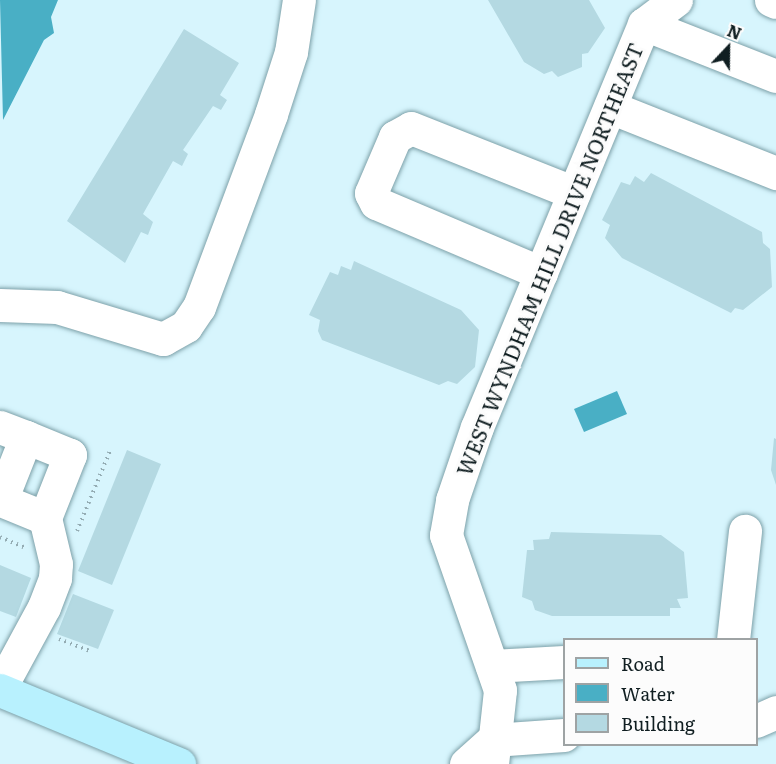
<!DOCTYPE html>
<html>
<head>
<meta charset="utf-8">
<style>
	body { margin:0 }
	#map { position:relative; width:776px; height:764px; overflow:hidden; background:#d7f5fd; font-family:Literata,serif }
	div>[style] { position:absolute }
	.water>* { inset:0; background:#49afc5 }
	.building>* { inset:0; background:#b4d9e2 }
	.path>* { height:4px; margin-top:-2px; transform-origin:0; background:repeating-linear-gradient(90deg,#94acb3 0 1.5px,transparent 0 6px) }
	.roads { filter:drop-shadow(0 0 2px #7da1a9) drop-shadow(0 0 2px #7da1a9) }
	.minor>* { height:33px; margin:-16.5px; padding:0 16.5px; transform-origin:16.5px; border-radius:16.5px; background:#fff }
	.major>* { height:33px; margin:-16.5px; padding:0 16.5px; transform-origin:16.5px; border-radius:16.5px; background:#b8f1fe }
	span { translate:-50% -50%; white-space:nowrap; text-align:center; line-height:1.15; -webkit-text-stroke:6px #fcfcfc; paint-order:stroke }
	.street-label { font-size:21px; color:#101e21 }
	.legend { position:absolute; left:563px; top:638px; width:195px; height:108px; box-sizing:border-box; background:#fcfcfc; border:2px solid #9ea3a4; margin:0; padding:8px 10px; list-style:none; font-size:18px; color:#101e21 }
	.legend li { display:flex; align-items:center; gap:12px; height:30px }
	.legend b { width:30px; border:2px solid #9ea3a4 }
	.north { position:absolute; left:698px; top:18px; width:60px; height:60px; -webkit-text-stroke:4px #fcfcfc; paint-order:stroke; rotate:22deg; font-size:16px; font-weight:700; line-height:24px; text-align:center; color:#101e21 }
	.north::after { content:''; display:block; margin:auto; width:21px; height:27px; background:#101e21; clip-path:polygon(50% 0,100% 100%,50% 72%,0 100%) }
</style>
</head>
<body>
<div id="map">
	<div class="water">
		<i style="clip-path:polygon(0 0,58px 0,51px 17px,54px 33px,44px 40px,3px 120px)"></i>
		<i style="clip-path:polygon(617px 391px,627px 414px,584px 432px,574px 409px)"></i>
	</div>
	<div class="building">
		<i style="clip-path:polygon(488px 0,589px 0,605px 28px,588px 53px,582px 54px,582px 67px,558px 77px,552px 71px,544px 74px,524px 62px)"></i>
		<i style="clip-path:polygon(184px 29px,239px 63px,220px 95px,227px 100px,221px 110px,213px 106px,183px 150px,188px 154px,182px 166px,173px 161px,143px 214px,153px 222px,148px 235px,141px 232px,125px 263px,67px 221px)"></i>
		<i style="clip-path:polygon(651px 173px,762px 232px,763px 243px,770px 249px,772px 287px,743px 310px,735px 308px,731px 313px,622px 258px,605px 238px,610px 225px,602px 220px,621px 182px,630px 185px,635px 176px,644px 182px)"></i>
		<i style="clip-path:polygon(354px 261px,461px 310px,479px 330px,475px 367px,457px 384px,448px 381px,439px 385px,322px 340px,318px 331px,320px 320px,309px 315px,330px 272px,338px 275px,341px 266px,351px 270px)"></i>
		<i style="clip-path:polygon(774px 438px,776px 439px,776px 485px,771px 470px)"></i>
		<i style="clip-path:polygon(127px 450px,161px 464px,112px 585px,78px 571px)"></i>
		<i style="clip-path:polygon(551px 532px,661px 535px,684px 552px,688px 598px,677px 599px,681px 608px,670px 608px,670px 616px,552px 616px,535px 610px,532px 601px,522px 597px,527px 550px,534px 550px,533px 540px,549px 539px)"></i>
		<i style="clip-path:polygon(0 565px,31px 578px,16px 617px,0 611px)"></i>
		<i style="clip-path:polygon(73px 594px,114px 610px,98px 649px,57px 634px)"></i>
	</div>
	<div class="path">
		<i style="left:77px;top:531px;width:87px;rotate:-67.6deg"></i>
		<i style="left:0;top:537px;width:26px;rotate:23deg"></i>
		<i style="left:59px;top:639px;width:33px;rotate:21deg"></i>
	</div>
	<div class="roads">
		<div class="minor">
			<i style="left:771px;top:0;width:5px;rotate:22deg"></i>
			<i style="left:644px;top:24px;width:142px;rotate:21.5deg"></i>
			<i style="left:610px;top:107px;width:179px;rotate:21.7deg"></i>
			<i style="left:541px;top:273px;width:179px;rotate:-157deg"></i>
			<i style="left:376px;top:203px;width:11px;rotate:-117deg"></i>
			<i style="left:371px;top:193px;width:61px;rotate:-66.8deg"></i>
			<i style="left:395px;top:137px;width:18px;rotate:-29deg"></i>
			<i style="left:411px;top:128px;width:175px;rotate:21.7deg"></i>
			<i style="left:0;top:305px;width:57px;rotate:2deg"></i>
			<i style="left:57px;top:307px;width:111px;rotate:16.8deg"></i>
			<i style="left:163px;top:339px;width:26px;rotate:-29deg"></i>
			<i style="left:186px;top:326px;width:23px;rotate:-56deg"></i>
			<i style="left:199px;top:307px;width:206px;rotate:-69.5deg"></i>
			<i style="left:271px;top:114px;width:65px;rotate:-72.1deg"></i>
			<i style="left:291px;top:52px;width:53px;rotate:-81.3deg"></i>
			<i style="left:0;top:427px;width:28px;rotate:21deg"></i>
			<i style="left:733px;top:640px;width:110px;rotate:-83.7deg"></i>
			<i style="left:492px;top:666px;width:72px;rotate:-3.2deg"></i>
			<i style="left:0;top:688px;width:92px;rotate:-61.5deg"></i>
			<i style="left:44px;top:607px;width:31px;rotate:-69deg"></i>
			<i style="left:55px;top:578px;width:14px;rotate:-86deg"></i>
			<i style="left:56px;top:564px;width:47px;rotate:-103.4deg"></i>
			<i style="left:45px;top:518px;width:68px;rotate:-68.4deg"></i>
			<i style="left:70px;top:455px;width:48px;rotate:-157.8deg"></i>
			<i style="left:26px;top:437px;width:68px;rotate:111.6deg"></i>
			<i style="left:1px;top:500px;width:48px;rotate:22.2deg"></i>
			<i style="left:756px;top:721px;width:22px;rotate:-24deg"></i>
			<i style="left:493px;top:740px;width:71px;rotate:-4deg"></i>
			<i style="left:466px;top:764px;width:36px;rotate:-42deg"></i>
			<i style="left:492px;top:764px;width:74px;rotate:-83.8deg"></i>
			<i style="left:500px;top:690px;width:164px;rotate:-109.2deg"></i>
			<i style="left:446px;top:535px;width:36px;rotate:-80deg"></i>
			<i style="left:452px;top:500px;width:77px;rotate:-71.1deg"></i>
			<i style="left:477px;top:427px;width:436px;rotate:-67.5deg"></i>
			<i style="left:644px;top:24px;width:40px;rotate:-37deg"></i>
		</div>
		<div class="major">
			<i style="left:0;top:690px;width:194px;rotate:22.5deg"></i>
		</div>
	</div>
	<div class="street-label">
		<span style="left:549px;top:259px;rotate:-68deg">WEST WYNDHAM HILL DRIVE NORTHEAST</span>
	</div>
	<ul class="legend">
	<li><b style="height:8px;background:#b8f1fe"></b>Road</li>
	<li><b style="height:16px;background:#49afc5"></b>Water</li>
	<li><b style="height:16px;background:#b4d9e2"></b>Building</li>
	</ul>
	<div class="north">N</div>
</div>
</body>
</html>
